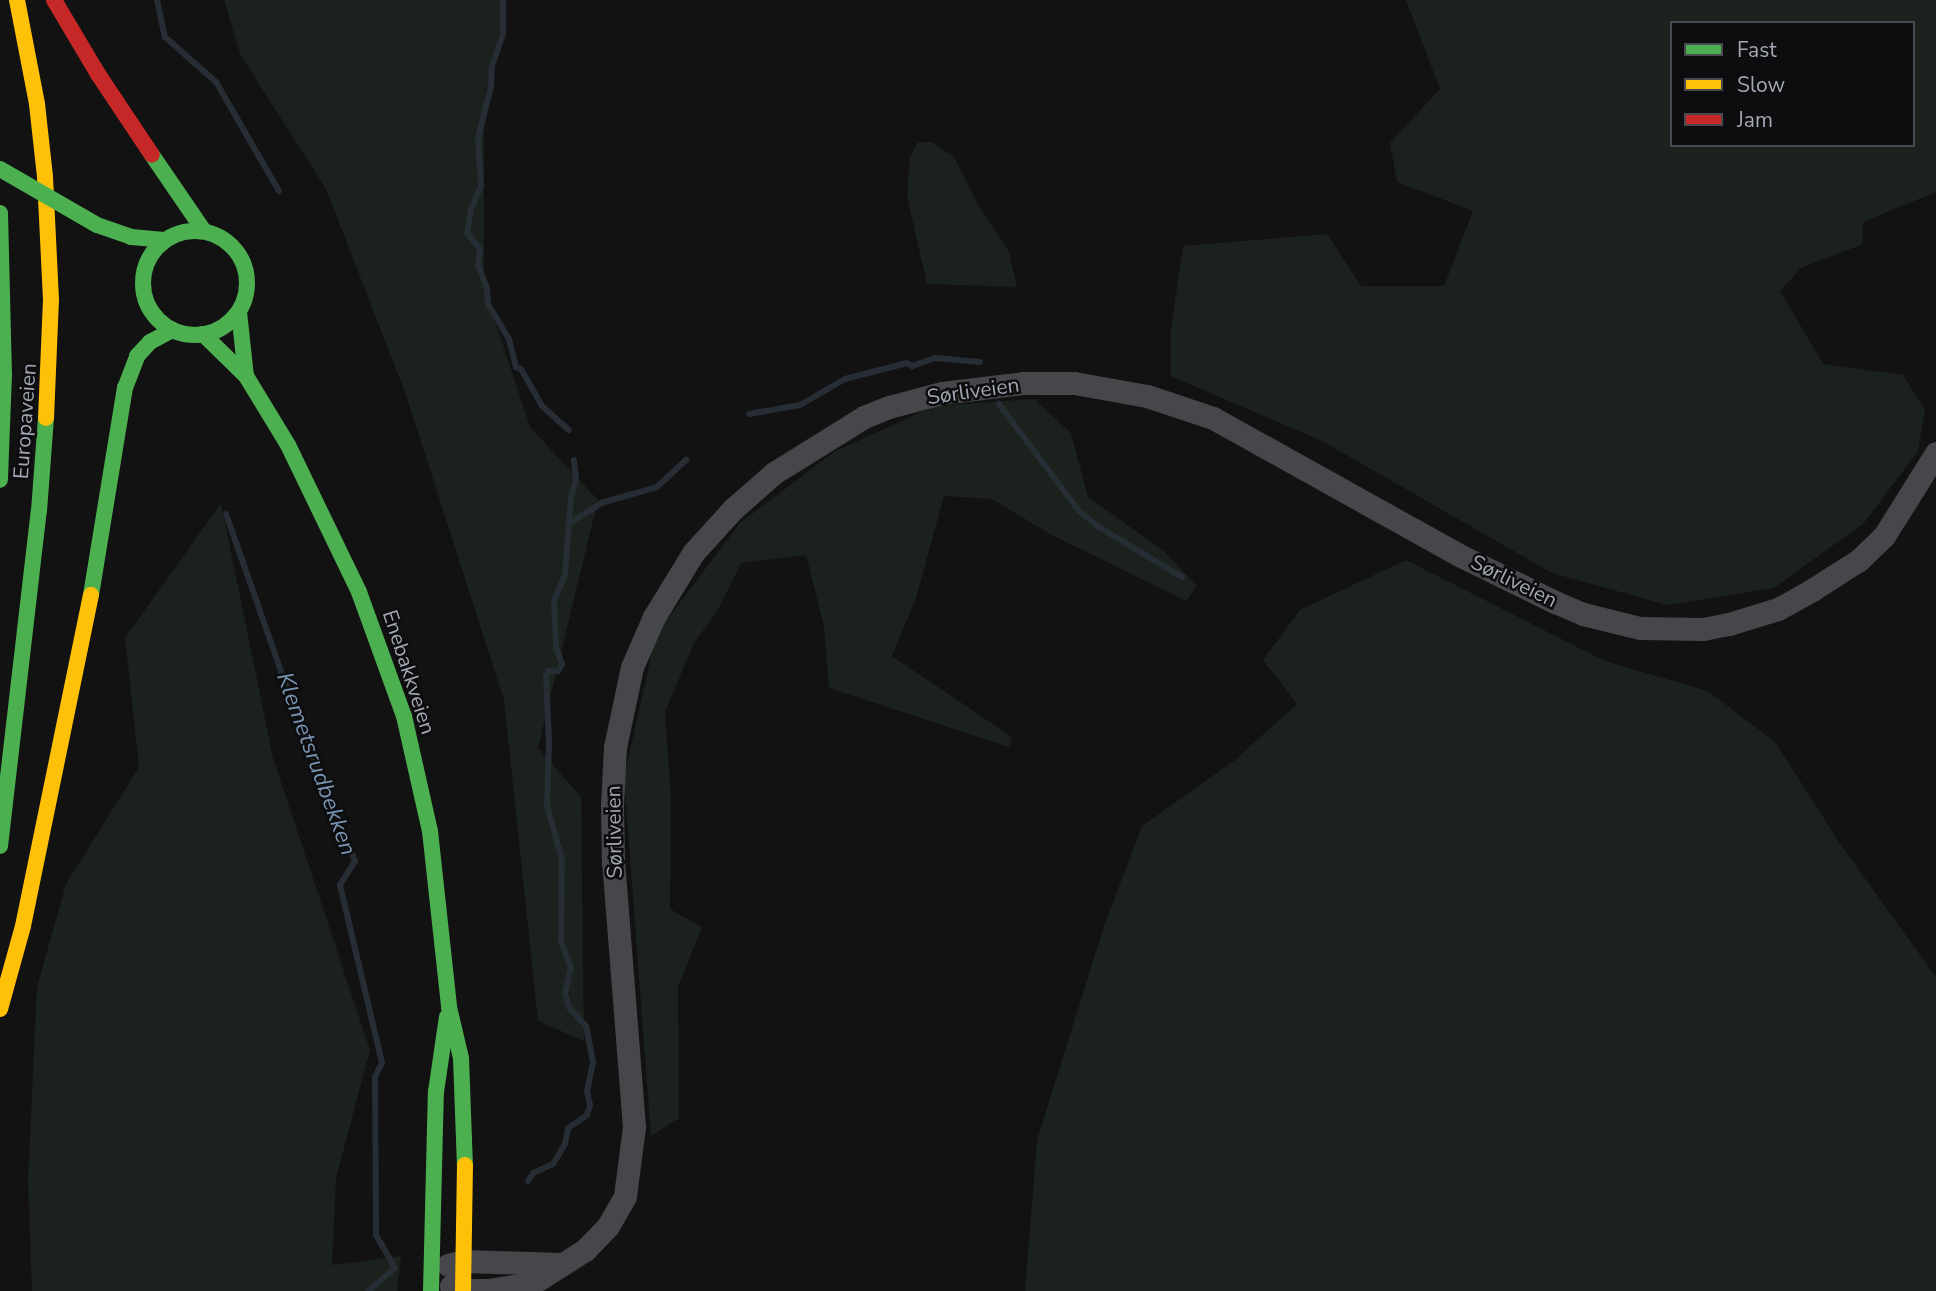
<!DOCTYPE html>
<html>
<head>
<meta charset="utf-8">
<style>
	body { margin:0 }
	#map { position:relative; width:1936px; height:1291px; overflow:hidden; background:#121212; font-family:"Nunito Sans",sans-serif }
	div>[style] { position:absolute }
	.green>* { inset:0; background:#1b211c }
	.stream>* { height:6px; margin:-3px; padding:0 3px; transform-origin:3px; border-radius:3px; background:#262d34 }
	.street>* { height:23px; margin:-11.5px; padding:0 11.5px; transform-origin:11.5px; border-radius:11.5px; background:#46474b }
	.fast>* { height:16px; margin:-8px; padding:0 8px; transform-origin:8px; border-radius:8px; background:#4caf50 }
	.fast>.ring { margin:-8px; padding:0; box-sizing:content-box; background:none; border:16px solid #4caf50; border-radius:50% }
	.slow>* { height:16px; margin:-8px; padding:0 8px; transform-origin:8px; border-radius:8px; background:#ffc107 }
	.jam>* { height:16px; margin:-8px; padding:0 8px; transform-origin:8px; border-radius:8px; background:#c62828 }
	.fast-bridge>* { height:16px; margin:-8px; padding:0 8px; transform-origin:8px; border-radius:8px; background:#4caf50 }
	span { translate:-50% -50%; white-space:nowrap; text-align:center; line-height:1.15; -webkit-text-stroke:5px #0d0c0e; paint-order:stroke }
	.street-label { font-size:21px; color:#a2a7b4 }
	.water-label { font-size:23px; color:#7894b1; font-style:italic }
	.legend { position:absolute; left:1670px; top:21px; width:245px; height:126px; box-sizing:border-box; background:#0d0c0e; border:2px solid #494a50; margin:0; padding:9px 12px; list-style:none; font-size:21px; color:#a2a7b4 }
	.legend li { display:flex; align-items:center; gap:14px; height:35px }
	.legend b { width:35px; border:2px solid #494a50 }
</style>
</head>
<body>
<div id="map">
	<div class="green">
		<i style="clip-path:polygon(224px 0,507px 0,484px 100px,484px 287px,530px 427px,598px 500px,538px 748px,581px 797px,584px 1041px,538px 1021px,504px 700px,406px 395px,326px 189px,240px 54px)"></i>
		<i style="clip-path:polygon(evenodd,1406px 0,1936px 0,1936px 192px,1863px 222px,1863px 244px,1801px 268px,1780px 291px,1823px 364px,1903px 375px,1925px 410px,1918px 451px,1864px 523px,1774px 588px,1667px 605px,1552px 573px,1322px 441px,1171px 376px,1171px 329px,1183px 246px,1327px 234px,1361px 286px,1444px 286px,1473px 211px,1397px 182px,1390px 143px,1440px 89px,1406px 0,1672px 23px,1913px 23px,1913px 145px,1672px 145px,1672px 23px)"></i>
		<i style="clip-path:polygon(918px 142px,932px 142px,954px 157px,978px 204px,1009px 252px,1017px 287px,927px 284px,907px 196px,910px 157px)"></i>
		<i style="clip-path:polygon(1034px 399px,1071px 433px,1088px 497px,1164px 551px,1197px 586px,1186px 601px,1050px 534px,992px 499px,944px 496px,916px 598px,892px 656px,1012px 737px,1009px 747px,829px 688px,824px 627px,806px 555px,741px 563px,718px 610px,694px 643px,665px 712px,671px 798px,670px 909px,702px 927px,678px 987px,679px 1118px,651px 1136px,624px 778px,656px 634px,740px 523px,834px 452px,934px 406px)"></i>
		<i style="clip-path:polygon(221px 503px,273px 758px,370px 1050px,336px 1178px,332px 1265px,401px 1256px,397px 1291px,32px 1291px,28px 1180px,37px 987px,66px 884px,139px 767px,125px 638px)"></i>
		<i style="clip-path:polygon(1406px 560px,1605px 661px,1708px 691px,1775px 742px,1841px 845px,1936px 977px,1936px 1291px,1025px 1291px,1037px 1140px,1104px 926px,1142px 826px,1235px 760px,1297px 704px,1263px 660px,1300px 610px)"></i>
	</div>
	<div class="stream">
		<i style="left:157px;top:0;width:38px;rotate:78deg"></i>
		<i style="left:165px;top:37px;width:68px;rotate:41.4deg"></i>
		<i style="left:216px;top:82px;width:126px;rotate:60deg"></i>
		<i style="left:503px;top:0;width:34px;rotate:90deg"></i>
		<i style="left:503px;top:34px;width:34px;rotate:109deg"></i>
		<i style="left:492px;top:66px;width:20px;rotate:93deg"></i>
		<i style="left:491px;top:86px;width:54px;rotate:104deg"></i>
		<i style="left:478px;top:138px;width:48px;rotate:86.4deg"></i>
		<i style="left:481px;top:186px;width:26px;rotate:113deg"></i>
		<i style="left:471px;top:210px;width:23px;rotate:100deg"></i>
		<i style="left:467px;top:233px;width:21px;rotate:51deg"></i>
		<i style="left:480px;top:249px;width:16px;rotate:97deg"></i>
		<i style="left:478px;top:265px;width:26px;rotate:69deg"></i>
		<i style="left:487px;top:289px;width:15px;rotate:86deg"></i>
		<i style="left:488px;top:304px;width:41px;rotate:59deg"></i>
		<i style="left:509px;top:339px;width:29px;rotate:76deg"></i>
		<i style="left:516px;top:367px;width:5px;rotate:22deg"></i>
		<i style="left:521px;top:369px;width:43px;rotate:60.4deg"></i>
		<i style="left:542px;top:406px;width:36px;rotate:42deg"></i>
		<i style="left:999px;top:404px;width:134px;rotate:53.2deg"></i>
		<i style="left:1079px;top:511px;width:26px;rotate:39deg"></i>
		<i style="left:1099px;top:527px;width:97px;rotate:31.1deg"></i>
		<i style="left:749px;top:414px;width:52px;rotate:-10deg"></i>
		<i style="left:800px;top:405px;width:52px;rotate:-30deg"></i>
		<i style="left:845px;top:379px;width:64px;rotate:-14.5deg"></i>
		<i style="left:907px;top:363px;width:6px;rotate:31deg"></i>
		<i style="left:912px;top:366px;width:24px;rotate:-19deg"></i>
		<i style="left:935px;top:358px;width:45px;rotate:5.1deg"></i>
		<i style="left:226px;top:514px;width:206px;rotate:70.7deg"></i>
		<i style="left:294px;top:708px;width:165px;rotate:68.3deg"></i>
		<i style="left:355px;top:861px;width:28px;rotate:122deg"></i>
		<i style="left:340px;top:885px;width:183px;rotate:76.7deg"></i>
		<i style="left:382px;top:1063px;width:16px;rotate:117deg"></i>
		<i style="left:375px;top:1077px;width:158px;rotate:89.6deg"></i>
		<i style="left:376px;top:1235px;width:38px;rotate:60deg"></i>
		<i style="left:395px;top:1268px;width:35px;rotate:139deg"></i>
		<i style="left:568px;top:524px;width:39px;rotate:-32deg"></i>
		<i style="left:601px;top:503px;width:58px;rotate:-15.9deg"></i>
		<i style="left:657px;top:487px;width:40px;rotate:-43deg"></i>
		<i style="left:528px;top:1181px;width:9px;rotate:-58deg"></i>
		<i style="left:533px;top:1173px;width:22px;rotate:-24deg"></i>
		<i style="left:553px;top:1164px;width:23px;rotate:-59deg"></i>
		<i style="left:565px;top:1144px;width:16px;rotate:-79deg"></i>
		<i style="left:568px;top:1128px;width:23px;rotate:-34deg"></i>
		<i style="left:587px;top:1115px;width:10px;rotate:-73deg"></i>
		<i style="left:590px;top:1105px;width:14px;rotate:-102deg"></i>
		<i style="left:587px;top:1091px;width:30px;rotate:-78deg"></i>
		<i style="left:593px;top:1062px;width:37px;rotate:-101deg"></i>
		<i style="left:586px;top:1026px;width:25px;rotate:-132deg"></i>
		<i style="left:569px;top:1007px;width:15px;rotate:-106deg"></i>
		<i style="left:565px;top:993px;width:26px;rotate:-77deg"></i>
		<i style="left:571px;top:968px;width:28px;rotate:-111deg"></i>
		<i style="left:561px;top:942px;width:83px;rotate:-89.3deg"></i>
		<i style="left:562px;top:859px;width:55px;rotate:-105.8deg"></i>
		<i style="left:547px;top:806px;width:64px;rotate:-88.2deg"></i>
		<i style="left:549px;top:742px;width:67px;rotate:-92.6deg"></i>
		<i style="left:546px;top:675px;width:5px;rotate:-53deg"></i>
		<i style="left:549px;top:671px;width:9px"></i>
		<i style="left:558px;top:671px;width:8px;rotate:-60deg"></i>
		<i style="left:562px;top:664px;width:18px;rotate:-109deg"></i>
		<i style="left:556px;top:647px;width:46px;rotate:-92.5deg"></i>
		<i style="left:554px;top:601px;width:28px;rotate:-67deg"></i>
		<i style="left:565px;top:575px;width:78px;rotate:-85.6deg"></i>
		<i style="left:571px;top:497px;width:18px;rotate:-74deg"></i>
		<i style="left:576px;top:480px;width:20px;rotate:-96deg"></i>
	</div>
	<div class="street">
		<i style="left:448px;top:1265px;width:16px;rotate:-14deg"></i>
		<i style="left:464px;top:1261px;width:97px;rotate:1.8deg"></i>
		<i style="left:451px;top:1286px;width:13px;rotate:18deg"></i>
		<i style="left:463px;top:1290px;width:25px"></i>
		<i style="left:488px;top:1290px;width:46px;rotate:-8.8deg"></i>
		<i style="left:533px;top:1283px;width:62px;rotate:-32.4deg"></i>
		<i style="left:585px;top:1250px;width:33px;rotate:-46deg"></i>
		<i style="left:608px;top:1226px;width:34px;rotate:-60deg"></i>
		<i style="left:625px;top:1196px;width:70px;rotate:-82.6deg"></i>
		<i style="left:634px;top:1127px;width:265px;rotate:-94.5deg"></i>
		<i style="left:613px;top:863px;width:58px;rotate:-91deg"></i>
		<i style="left:612px;top:805px;width:58px;rotate:-87deg"></i>
		<i style="left:615px;top:747px;width:82px;rotate:-78deg"></i>
		<i style="left:632px;top:667px;width:55px;rotate:-66.3deg"></i>
		<i style="left:654px;top:617px;width:75px;rotate:-58.6deg"></i>
		<i style="left:693px;top:553px;width:59px;rotate:-47.7deg"></i>
		<i style="left:733px;top:509px;width:55px;rotate:-41.3deg"></i>
		<i style="left:774px;top:473px;width:106px;rotate:-31.9deg"></i>
		<i style="left:864px;top:417px;width:27px;rotate:-22deg"></i>
		<i style="left:889px;top:407px;width:55px;rotate:-14.8deg"></i>
		<i style="left:942px;top:393px;width:82px;rotate:-7deg"></i>
		<i style="left:1023px;top:383px;width:51px"></i>
		<i style="left:1074px;top:383px;width:74px;rotate:10.1deg"></i>
		<i style="left:1147px;top:396px;width:70px;rotate:18.4deg"></i>
		<i style="left:1213px;top:418px;width:282px;rotate:29.1deg"></i>
		<i style="left:1459px;top:555px;width:107px;rotate:26.1deg"></i>
		<i style="left:1555px;top:602px;width:30px;rotate:23deg"></i>
		<i style="left:1583px;top:614px;width:59px;rotate:13.8deg"></i>
		<i style="left:1640px;top:628px;width:63px;rotate:0.9deg"></i>
		<i style="left:1703px;top:629px;width:26px;rotate:-11deg"></i>
		<i style="left:1729px;top:624px;width:51px;rotate:-17deg"></i>
		<i style="left:1778px;top:609px;width:39px;rotate:-29deg"></i>
		<i style="left:1812px;top:590px;width:56px;rotate:-32.6deg"></i>
		<i style="left:1859px;top:560px;width:35px;rotate:-44deg"></i>
		<i style="left:1884px;top:536px;width:98px;rotate:-57.9deg"></i>
	</div>
	<div class="fast">
		<i style="left:152px;top:155px;width:92px;rotate:55.6deg"></i>
		<i style="left:0;top:213px;width:161px;rotate:88.6deg"></i>
		<i style="left:4px;top:374px;width:106px;rotate:92.2deg"></i>
		<i style="left:97px;top:225px;width:36px;rotate:19deg"></i>
		<i style="left:131px;top:237px;width:33px;rotate:5deg"></i>
		<i class="ring" style="left:143px;top:231px;width:88px;height:88px"></i>
		<i style="left:239px;top:312px;width:64px;rotate:83.8deg"></i>
		<i style="left:203px;top:334px;width:60px;rotate:44.3deg"></i>
		<i style="left:246px;top:376px;width:81px;rotate:58.7deg"></i>
		<i style="left:288px;top:445px;width:163px;rotate:64.2deg"></i>
		<i style="left:359px;top:592px;width:132px;rotate:70.1deg"></i>
		<i style="left:404px;top:716px;width:118px;rotate:77.3deg"></i>
		<i style="left:430px;top:831px;width:177px;rotate:83.8deg"></i>
		<i style="left:449px;top:1007px;width:52px;rotate:76.8deg"></i>
		<i style="left:461px;top:1058px;width:107px;rotate:87.9deg"></i>
		<i style="left:91px;top:595px;width:210px;rotate:-80.7deg"></i>
		<i style="left:125px;top:388px;width:34px;rotate:-69deg"></i>
		<i style="left:137px;top:356px;width:19px;rotate:-47deg"></i>
		<i style="left:150px;top:342px;width:26px;rotate:-28deg"></i>
		<i style="left:0;top:846px;width:337px;rotate:-83.4deg"></i>
		<i style="left:39px;top:511px;width:93px;rotate:-85.7deg"></i>
		<i style="left:431px;top:1291px;width:199px;rotate:-88.6deg"></i>
		<i style="left:436px;top:1092px;width:76px;rotate:-81.7deg"></i>
	</div>
	<div class="slow">
		<i style="left:17px;top:0;width:106px;rotate:79.1deg"></i>
		<i style="left:37px;top:104px;width:73px;rotate:83.7deg"></i>
		<i style="left:45px;top:177px;width:122px;rotate:87.2deg"></i>
		<i style="left:51px;top:299px;width:119px;rotate:92.4deg"></i>
		<i style="left:0;top:1009px;width:86px;rotate:-74.5deg"></i>
		<i style="left:23px;top:926px;width:338px;rotate:-78.4deg"></i>
		<i style="left:463px;top:1291px;width:126px;rotate:-89.1deg"></i>
	</div>
	<div class="jam">
		<i style="left:54px;top:0;width:86px;rotate:59.3deg"></i>
		<i style="left:98px;top:74px;width:97px;rotate:56.3deg"></i>
	</div>
	<div class="fast-bridge">
		<i style="left:0;top:169px;width:112px;rotate:30deg"></i>
	</div>
	<div class="street-label">
		<span style="left:973px;top:391px;rotate:-8deg">Sørliveien</span>
		<span style="left:25px;top:421px;rotate:-86deg">Europaveien</span>
		<span style="left:1514px;top:581px;rotate:26deg">Sørliveien</span>
		<span style="left:409px;top:672px;rotate:72deg">Enebakkveien</span>
		<span style="left:614px;top:832px;rotate:-91deg">Sørliveien</span>
	</div>
	<div class="water-label">
		<span style="left:316px;top:764px;rotate:70deg">Klemetsrudbekken</span>
	</div>
	<ul class="legend">
	<li><b style="height:9px;background:#4caf50"></b>Fast</li>
	<li><b style="height:9px;background:#ffc107"></b>Slow</li>
	<li><b style="height:9px;background:#c62828"></b>Jam</li>
	</ul>
</div>
</body>
</html>
